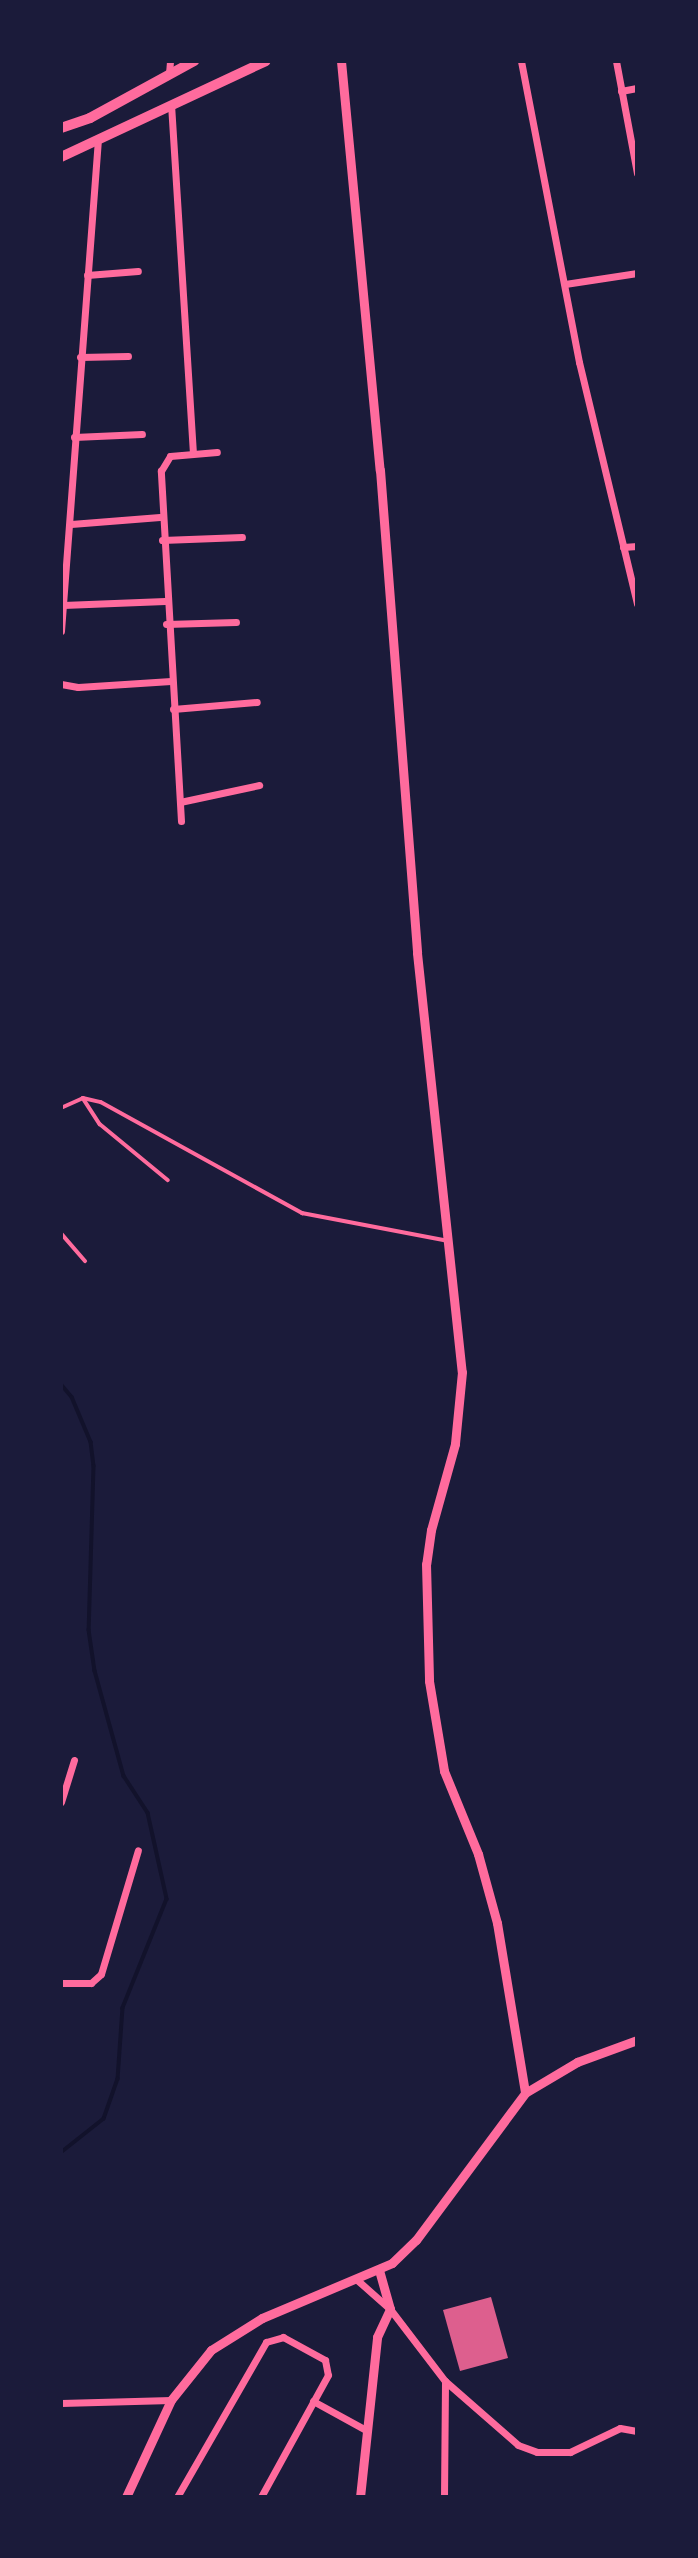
<!DOCTYPE html>
<html>
<head>
<meta charset="utf-8">
<style>
	body { margin:0 }
	#map { position:relative; width:698px; height:2558px; overflow:hidden; background:#1b1b3a; font-family:Quicksand,sans-serif }
	div>[style] { position:absolute }
	.stream>* { height:3.5px; margin:-1.75px; padding:0 1.75px; transform-origin:1.75px; border-radius:1.75px; background:#12122b }
	.building>* { inset:0; background:#dd5f8e }
	.service>* { height:3.5px; margin:-1.75px; padding:0 1.75px; transform-origin:1.75px; border-radius:1.75px; background:#ff6b9d }
	.minor>* { height:7px; margin:-3.5px; padding:0 3.5px; transform-origin:3.5px; border-radius:3.5px; background:#ff6b9d }
	.tertiary>* { height:9px; margin:-4.5px; padding:0 4.5px; transform-origin:4.5px; border-radius:4.5px; background:#ff6b9d }
	.primary>* { height:10px; margin:-5px; padding:0 5px; transform-origin:5px; border-radius:5px; background:#ff6b9d }
	span { translate:-50% -50%; white-space:nowrap; text-align:center; line-height:1.15; -webkit-text-stroke:5px #1b1b3a; paint-order:stroke }
	.frame { position:absolute; inset:0; border:63px solid #1b1b3a; pointer-events:none }
</style>
</head>
<body>
<div id="map">
	<div class="stream">
		<i style="left:61px;top:1384px;width:17px;rotate:50deg"></i>
		<i style="left:72px;top:1397px;width:49px;rotate:67.1deg"></i>
		<i style="left:91px;top:1442px;width:24px;rotate:83deg"></i>
		<i style="left:94px;top:1466px;width:164px;rotate:91.7deg"></i>
		<i style="left:89px;top:1630px;width:41px;rotate:81.7deg"></i>
		<i style="left:95px;top:1671px;width:109px;rotate:74.6deg"></i>
		<i style="left:124px;top:1776px;width:44px;rotate:57deg"></i>
		<i style="left:148px;top:1813px;width:88px;rotate:77.5deg"></i>
		<i style="left:167px;top:1899px;width:118px;rotate:112deg"></i>
		<i style="left:123px;top:2008px;width:71px;rotate:94deg"></i>
		<i style="left:118px;top:2079px;width:42px;rotate:109.3deg"></i>
		<i style="left:104px;top:2119px;width:55px;rotate:141.7deg"></i>
	</div>
	<div class="building">
		<i style="clip-path:polygon(491px 2297px,508px 2358px,460px 2371px,443px 2310px)"></i>
	</div>
	<div class="service">
		<i style="left:83px;top:1098px;width:31px;rotate:57deg"></i>
		<i style="left:100px;top:1124px;width:88px;rotate:39.5deg"></i>
		<i style="left:61px;top:1108px;width:24px;rotate:-24deg"></i>
		<i style="left:83px;top:1098px;width:18px;rotate:13deg"></i>
		<i style="left:101px;top:1102px;width:230px;rotate:28.9deg"></i>
		<i style="left:302px;top:1213px;width:145px;rotate:10.8deg"></i>
		<i style="left:61px;top:1233px;width:37px;rotate:49deg"></i>
	</div>
	<div class="minor">
		<i style="left:521px;top:61px;width:307px;rotate:79.1deg"></i>
		<i style="left:579px;top:362px;width:249px;rotate:76.5deg"></i>
		<i style="left:616px;top:61px;width:114px;rotate:79.4deg"></i>
		<i style="left:169px;top:73px;width:12px;rotate:-85deg"></i>
		<i style="left:621px;top:91px;width:16px;rotate:-11deg"></i>
		<i style="left:171px;top:104px;width:350px;rotate:86.4deg"></i>
		<i style="left:87px;top:275px;width:51px;rotate:-4.5deg"></i>
		<i style="left:565px;top:284px;width:73px;rotate:-8.7deg"></i>
		<i style="left:80px;top:357px;width:48px;rotate:-1.2deg"></i>
		<i style="left:74px;top:437px;width:68px;rotate:-2.5deg"></i>
		<i style="left:71px;top:524px;width:89px;rotate:-4.5deg"></i>
		<i style="left:162px;top:540px;width:80px;rotate:-2.1deg"></i>
		<i style="left:623px;top:547px;width:14px;rotate:-4deg"></i>
		<i style="left:63px;top:605px;width:102px;rotate:-2.2deg"></i>
		<i style="left:166px;top:624px;width:70px;rotate:-1.6deg"></i>
		<i style="left:61px;top:631px;width:489px;rotate:-85.7deg"></i>
		<i style="left:61px;top:684px;width:17px;rotate:10deg"></i>
		<i style="left:78px;top:687px;width:93px;rotate:-3.7deg"></i>
		<i style="left:173px;top:709px;width:84px;rotate:-4.8deg"></i>
		<i style="left:180px;top:802px;width:81px;rotate:-12.1deg"></i>
		<i style="left:181px;top:821px;width:351px;rotate:-93.3deg"></i>
		<i style="left:161px;top:471px;width:17px;rotate:-59deg"></i>
		<i style="left:170px;top:456px;width:47px;rotate:-4.9deg"></i>
		<i style="left:61px;top:1802px;width:44px;rotate:-72.8deg"></i>
		<i style="left:61px;top:1983px;width:30px"></i>
		<i style="left:91px;top:1983px;width:13px;rotate:-42deg"></i>
		<i style="left:101px;top:1974px;width:129px;rotate:-73.4deg"></i>
		<i style="left:356px;top:2279px;width:45px;rotate:41.4deg"></i>
		<i style="left:390px;top:2309px;width:91px;rotate:52.6deg"></i>
		<i style="left:445px;top:2381px;width:97px;rotate:41.2deg"></i>
		<i style="left:518px;top:2445px;width:20px;rotate:20deg"></i>
		<i style="left:537px;top:2452px;width:33px"></i>
		<i style="left:570px;top:2452px;width:55px;rotate:-25.6deg"></i>
		<i style="left:620px;top:2428px;width:17px;rotate:10deg"></i>
		<i style="left:313px;top:2401px;width:60px;rotate:28.7deg"></i>
		<i style="left:61px;top:2403px;width:110px;rotate:-1.6deg"></i>
		<i style="left:177px;top:2497px;width:179px;rotate:-60.1deg"></i>
		<i style="left:266px;top:2342px;width:18px;rotate:-16deg"></i>
		<i style="left:283px;top:2337px;width:48px;rotate:28.7deg"></i>
		<i style="left:325px;top:2360px;width:15px;rotate:79deg"></i>
		<i style="left:328px;top:2375px;width:139px;rotate:118.8deg"></i>
		<i style="left:444px;top:2497px;width:116px;rotate:-89.5deg"></i>
	</div>
	<div class="tertiary">
		<i style="left:341px;top:61px;width:411px;rotate:84.6deg"></i>
		<i style="left:380px;top:470px;width:484px;rotate:85.6deg"></i>
		<i style="left:417px;top:953px;width:421px;rotate:83.9deg"></i>
		<i style="left:462px;top:1372px;width:72px;rotate:95.6deg"></i>
		<i style="left:455px;top:1444px;width:89px;rotate:105.6deg"></i>
		<i style="left:431px;top:1530px;width:34px;rotate:98deg"></i>
		<i style="left:426px;top:1564px;width:117px;rotate:88.5deg"></i>
		<i style="left:429px;top:1681px;width:91px;rotate:80.5deg"></i>
		<i style="left:444px;top:1771px;width:90px;rotate:67.7deg"></i>
		<i style="left:478px;top:1854px;width:72px;rotate:74.6deg"></i>
		<i style="left:497px;top:1923px;width:172px;rotate:80.6deg"></i>
		<i style="left:126px;top:2497px;width:107px;rotate:-65.1deg"></i>
		<i style="left:171px;top:2400px;width:64px;rotate:-51.3deg"></i>
		<i style="left:211px;top:2350px;width:60px;rotate:-32.1deg"></i>
		<i style="left:262px;top:2318px;width:141px;rotate:-22.9deg"></i>
		<i style="left:392px;top:2263px;width:33px;rotate:-44deg"></i>
		<i style="left:416px;top:2240px;width:183px;rotate:-53.4deg"></i>
		<i style="left:525px;top:2093px;width:61px;rotate:-30.8deg"></i>
		<i style="left:577px;top:2062px;width:64px;rotate:-20.1deg"></i>
		<i style="left:360px;top:2497px;width:161px;rotate:-83.9deg"></i>
		<i style="left:377px;top:2337px;width:31px;rotate:-65deg"></i>
		<i style="left:390px;top:2309px;width:41px;rotate:-105.8deg"></i>
	</div>
	<div class="primary">
		<i style="left:61px;top:128px;width:31px;rotate:-19deg"></i>
		<i style="left:90px;top:118px;width:119px;rotate:-28.7deg"></i>
		<i style="left:61px;top:157px;width:226px;rotate:-25.1deg"></i>
	</div>
	<div class="frame"></div>
</div>
</body>
</html>
